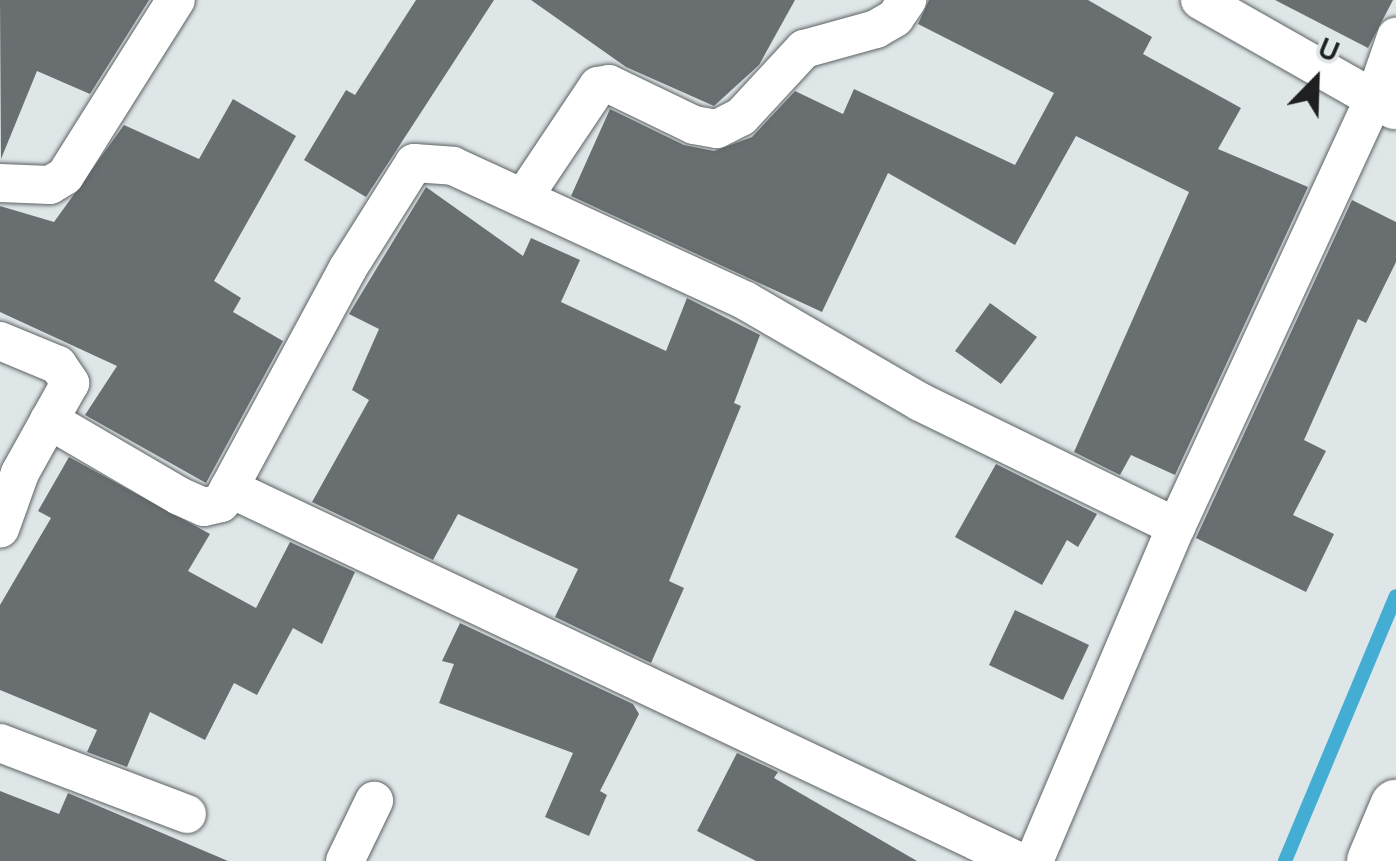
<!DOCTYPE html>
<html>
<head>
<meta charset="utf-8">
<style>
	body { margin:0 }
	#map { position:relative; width:1396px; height:861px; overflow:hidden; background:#dfe6e8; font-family:Overpass,sans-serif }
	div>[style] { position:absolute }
	.stream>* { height:14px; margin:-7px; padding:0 7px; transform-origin:7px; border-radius:7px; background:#43add3 }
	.building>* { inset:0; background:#696e71 }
	.roads { filter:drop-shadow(0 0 2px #5d6264) drop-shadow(0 0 2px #5d6264) }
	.minor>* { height:38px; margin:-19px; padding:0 19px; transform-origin:19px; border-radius:19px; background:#fff }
	.secondary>* { height:52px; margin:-26px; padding:0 26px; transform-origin:26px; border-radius:26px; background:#fff }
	span { translate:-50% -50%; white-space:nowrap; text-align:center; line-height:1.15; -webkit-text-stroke:8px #dfe6e8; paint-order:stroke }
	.north { position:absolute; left:1266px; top:30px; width:100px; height:100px; -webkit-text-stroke:8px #dfe6e8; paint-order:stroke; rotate:23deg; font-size:28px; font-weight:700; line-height:40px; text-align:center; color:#1d1f20 }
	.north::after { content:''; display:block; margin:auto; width:35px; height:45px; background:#1d1f20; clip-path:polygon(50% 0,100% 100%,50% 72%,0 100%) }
</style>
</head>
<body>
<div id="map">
	<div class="stream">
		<i style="left:1285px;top:861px;width:287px;rotate:-67.3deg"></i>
	</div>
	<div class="building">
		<i style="clip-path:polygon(0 0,149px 0,90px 94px,37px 71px,1px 159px)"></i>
		<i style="clip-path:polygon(416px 0,494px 0,366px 197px,304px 160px,346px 90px,355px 95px)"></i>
		<i style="clip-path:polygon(531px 0,795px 0,759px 65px,714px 106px,626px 67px)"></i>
		<i style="clip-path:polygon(929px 0,1088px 0,1152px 37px,1143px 54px,1241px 108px,1218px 149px,1308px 187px,1175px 475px,1131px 455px,1120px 475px,1074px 452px,1189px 192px,1076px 136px,1015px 245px,888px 173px,822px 312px,571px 196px,610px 109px,684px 145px,714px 151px,752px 137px,795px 91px,843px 114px,854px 89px,1015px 165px,1054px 93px,918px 24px)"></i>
		<i style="clip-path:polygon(1275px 0,1393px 0,1368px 48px)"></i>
		<i style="clip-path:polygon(233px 99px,296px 136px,214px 281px,241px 298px,233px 312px,283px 341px,206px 483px,85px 415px,117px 366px,0 312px,0 206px,54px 222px,124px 125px,199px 159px)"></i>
		<i style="clip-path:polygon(426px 187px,523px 256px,531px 238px,580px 260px,561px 302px,666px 351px,687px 298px,760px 335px,734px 403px,741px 406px,669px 581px,684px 588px,651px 663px,555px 617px,578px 569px,458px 514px,433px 560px,312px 502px,369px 400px,352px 390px,379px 329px,349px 314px)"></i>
		<i style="clip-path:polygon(1352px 200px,1396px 222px,1396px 262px,1366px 323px,1358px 319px,1304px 440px,1326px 451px,1293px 515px,1334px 534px,1306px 592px,1196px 538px)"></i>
		<i style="clip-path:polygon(990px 303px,1037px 337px,1001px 384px,955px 351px)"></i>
		<i style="clip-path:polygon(69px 457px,210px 534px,188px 571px,256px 608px,290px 542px,355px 572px,322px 644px,293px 628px,257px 695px,234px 683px,205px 740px,150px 712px,127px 767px,87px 752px,97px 730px,0 690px,0 605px,51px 518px,38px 511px)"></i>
		<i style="clip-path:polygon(996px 464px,1097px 514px,1078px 547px,1067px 540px,1042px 585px,955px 537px)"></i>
		<i style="clip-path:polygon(1015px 610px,1089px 645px,1063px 700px,989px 665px)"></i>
		<i style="clip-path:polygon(460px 623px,633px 704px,639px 714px,600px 791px,607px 795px,589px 836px,545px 817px,573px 753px,439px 703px,454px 664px,442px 661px)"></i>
		<i style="clip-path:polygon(737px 753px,778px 772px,774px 778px,917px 861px,756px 861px,697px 831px)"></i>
		<i style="clip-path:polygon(0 791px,59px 814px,68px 793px,228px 861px,0 861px)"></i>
	</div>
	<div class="roads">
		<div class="minor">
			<i style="left:1200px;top:0;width:223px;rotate:29.6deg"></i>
			<i style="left:0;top:183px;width:50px;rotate:2.3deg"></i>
			<i style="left:50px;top:185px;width:17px;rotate:-31deg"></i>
			<i style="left:65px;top:176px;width:208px;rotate:-57.8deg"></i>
			<i style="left:523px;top:198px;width:135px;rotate:-56.2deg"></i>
			<i style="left:598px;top:86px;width:11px;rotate:-10deg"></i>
			<i style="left:609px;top:84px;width:94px;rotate:25.8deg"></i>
			<i style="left:694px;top:125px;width:23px;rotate:10deg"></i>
			<i style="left:717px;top:129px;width:27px;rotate:-27deg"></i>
			<i style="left:741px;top:117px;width:93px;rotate:-47.2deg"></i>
			<i style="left:804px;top:49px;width:75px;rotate:-15.5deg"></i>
			<i style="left:876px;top:29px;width:22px;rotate:-30deg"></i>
			<i style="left:895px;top:18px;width:22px;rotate:-56deg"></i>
			<i style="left:0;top:341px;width:63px;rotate:22.5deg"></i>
			<i style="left:58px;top:365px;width:22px;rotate:56deg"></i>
			<i style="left:70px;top:383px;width:103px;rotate:119.1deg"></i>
			<i style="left:20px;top:473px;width:59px;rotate:109.7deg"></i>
			<i style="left:49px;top:420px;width:151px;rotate:30.3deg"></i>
			<i style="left:179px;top:496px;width:27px;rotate:24deg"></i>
			<i style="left:204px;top:507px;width:17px;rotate:-13deg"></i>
			<i style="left:221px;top:503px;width:267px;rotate:-61.6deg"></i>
			<i style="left:348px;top:268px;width:124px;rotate:-57.8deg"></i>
			<i style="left:414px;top:163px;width:39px;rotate:4deg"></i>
			<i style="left:453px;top:166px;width:323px;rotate:24.7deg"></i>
			<i style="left:746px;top:301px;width:201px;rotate:30.1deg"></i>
			<i style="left:920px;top:402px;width:285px;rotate:26deg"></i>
			<i style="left:229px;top:488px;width:873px;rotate:25.3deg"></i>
			<i style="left:0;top:743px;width:200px;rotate:20.8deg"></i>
			<i style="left:345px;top:861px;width:67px;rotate:-64.2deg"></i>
			<i style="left:1034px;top:861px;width:363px;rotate:-67deg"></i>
			<i style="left:1176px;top:527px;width:474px;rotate:-65.2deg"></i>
			<i style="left:1375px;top:97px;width:64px;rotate:-70.7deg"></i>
		</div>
		<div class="secondary">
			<i style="left:1373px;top:861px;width:60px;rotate:-67.3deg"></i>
		</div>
	</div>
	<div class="north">U</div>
</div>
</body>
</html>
